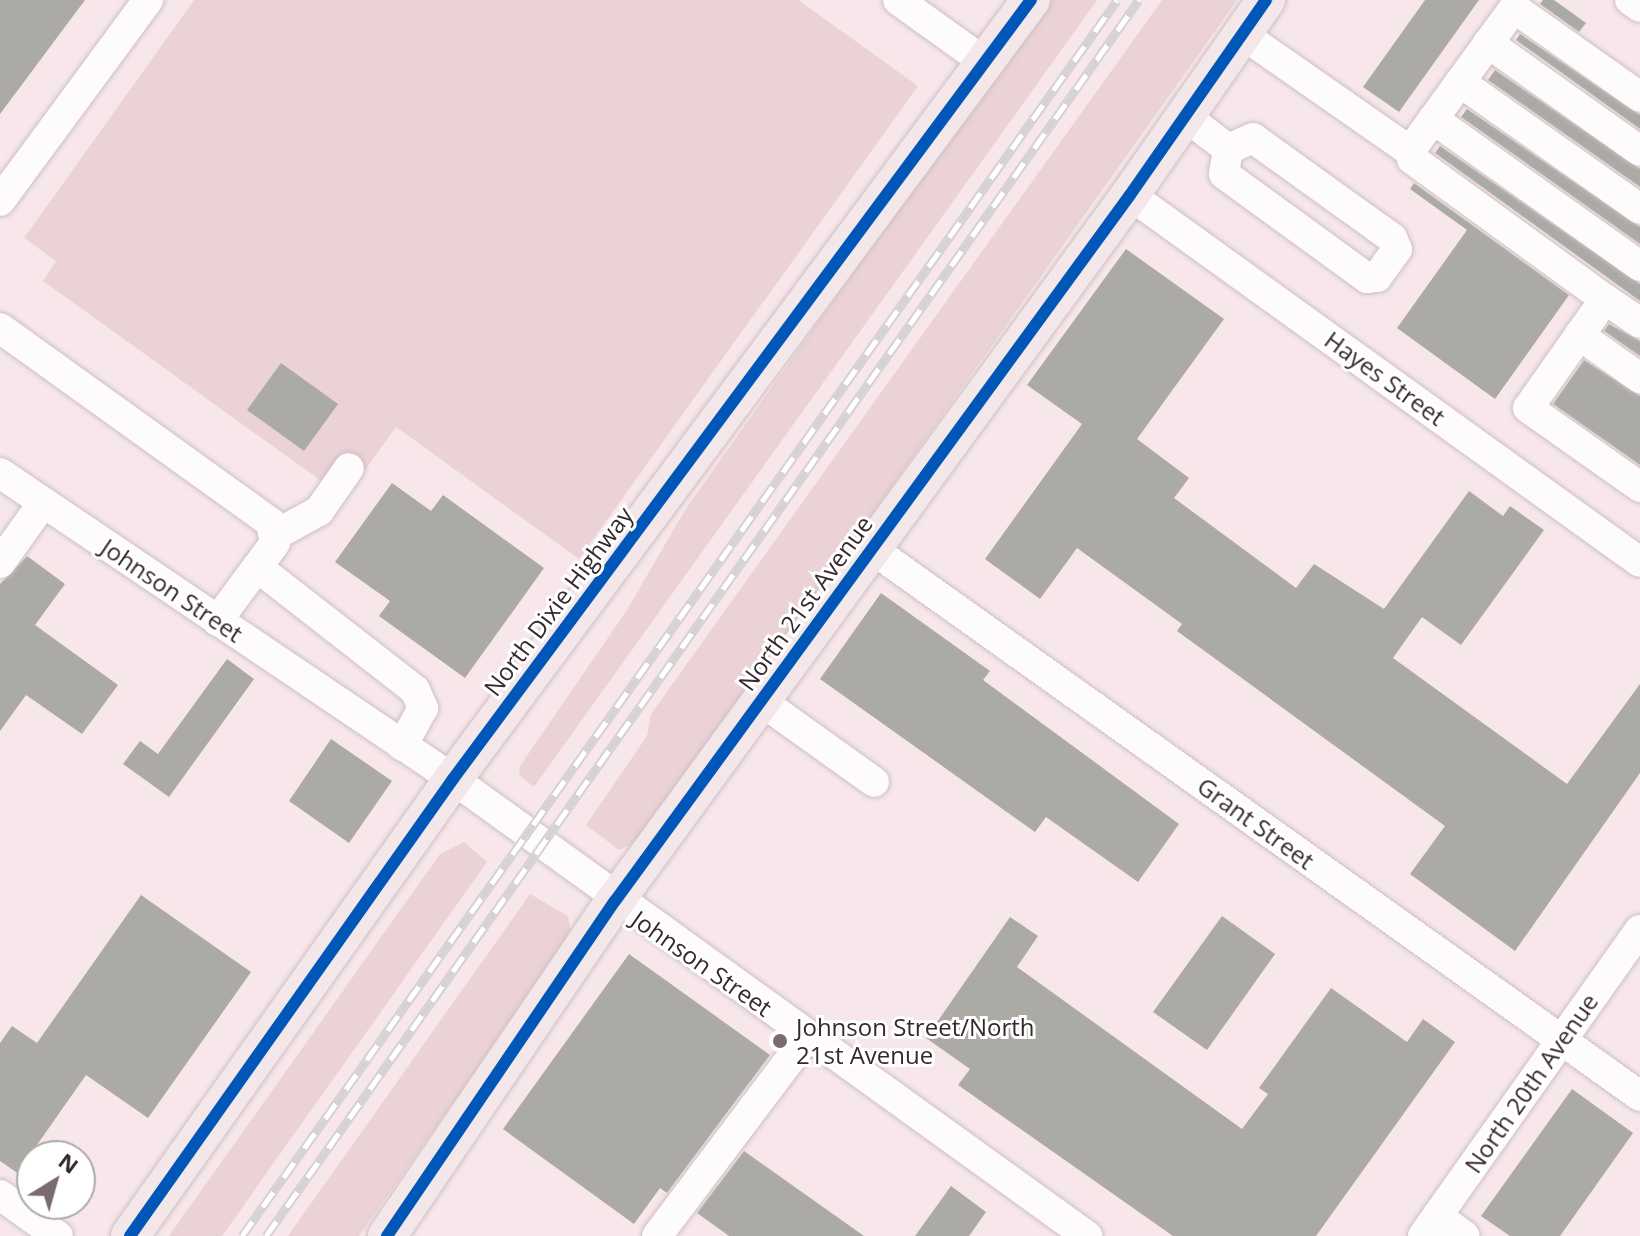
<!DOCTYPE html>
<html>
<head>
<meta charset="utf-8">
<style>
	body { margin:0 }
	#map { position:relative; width:1640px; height:1236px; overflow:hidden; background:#f7e7ea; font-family:"Open Sans",sans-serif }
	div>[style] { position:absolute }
	.green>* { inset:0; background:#ead2d6 }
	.building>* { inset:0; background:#abaaa5 }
	.roads { filter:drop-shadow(0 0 2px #cdbfc2) drop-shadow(0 0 2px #cdbfc2) }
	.minor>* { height:30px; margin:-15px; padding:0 15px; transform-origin:15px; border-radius:15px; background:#fefbfc }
	.major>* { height:38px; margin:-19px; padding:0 19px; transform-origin:19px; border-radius:19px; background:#f3e7ea }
	.rail>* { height:9px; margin-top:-4.5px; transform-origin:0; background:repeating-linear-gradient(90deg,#fff 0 18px,#d6d2d2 0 36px); box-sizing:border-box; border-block:2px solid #d6d2d2 }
	.cycleway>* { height:12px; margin:-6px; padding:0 6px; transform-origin:6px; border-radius:6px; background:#0057b8 }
	.dots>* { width:22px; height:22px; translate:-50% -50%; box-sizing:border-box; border:4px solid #fff; border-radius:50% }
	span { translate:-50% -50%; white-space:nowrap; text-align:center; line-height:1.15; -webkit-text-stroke:6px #fff; paint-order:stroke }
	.street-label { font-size:24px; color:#36292c }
	.poi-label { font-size:24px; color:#36292c }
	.left { translate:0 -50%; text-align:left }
	.north { position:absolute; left:16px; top:1140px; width:80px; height:80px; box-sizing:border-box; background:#fff; border:2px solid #afa9ab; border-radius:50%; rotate:37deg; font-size:22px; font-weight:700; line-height:32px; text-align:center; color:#36292c }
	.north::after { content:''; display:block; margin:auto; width:28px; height:36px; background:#7a6c6e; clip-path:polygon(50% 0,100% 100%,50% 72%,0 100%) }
</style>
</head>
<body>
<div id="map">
	<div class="green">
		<i style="clip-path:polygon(194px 0,798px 0,918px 86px,579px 559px,396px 427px,345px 498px,43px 281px,56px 261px,24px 238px)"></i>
		<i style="clip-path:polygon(1046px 0,1097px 0,534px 787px,519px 775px,520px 766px,627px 610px,685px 510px)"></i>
		<i style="clip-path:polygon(1162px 0,1237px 0,641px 840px,619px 850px,586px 825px,647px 736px,651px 714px)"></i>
		<i style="clip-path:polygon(464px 842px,487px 862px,222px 1236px,169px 1236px,440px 854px)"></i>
		<i style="clip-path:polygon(530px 894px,568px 916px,570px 929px,558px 954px,359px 1236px,288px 1236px)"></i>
	</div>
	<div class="building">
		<i style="clip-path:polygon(0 0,85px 0,0 114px)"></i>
		<i style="clip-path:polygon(1425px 0,1479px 0,1399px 112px,1363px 87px)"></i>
		<i style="clip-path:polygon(1543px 0,1554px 0,1586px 23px,1579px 32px,1540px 4px)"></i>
		<i style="clip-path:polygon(1520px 34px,1640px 115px,1640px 129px,1516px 40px)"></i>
		<i style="clip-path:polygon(1495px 70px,1640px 169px,1640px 187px,1488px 80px)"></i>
		<i style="clip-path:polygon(1467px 109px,1640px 227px,1640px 244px,1461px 117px)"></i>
		<i style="clip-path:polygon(1440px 146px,1640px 284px,1640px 301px,1435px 153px)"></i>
		<i style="clip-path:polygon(1414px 183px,1569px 295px,1495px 399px,1397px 328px,1467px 230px,1410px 189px)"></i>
		<i style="clip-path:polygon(1126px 249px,1224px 319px,1137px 439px,1189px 478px,1174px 498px,1296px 588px,1314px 564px,1384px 609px,1469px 491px,1503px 516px,1510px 506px,1544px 530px,1461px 645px,1422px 617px,1393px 658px,1567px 784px,1640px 684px,1640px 773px,1515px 951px,1410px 874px,1445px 826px,1177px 631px,1182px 624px,1077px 548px,1040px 599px,985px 559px,1082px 424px,1027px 385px)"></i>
		<i style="clip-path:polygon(1609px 324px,1640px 341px,1640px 356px,1604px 331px)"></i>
		<i style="clip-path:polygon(1584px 360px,1640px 396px,1640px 465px,1553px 404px)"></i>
		<i style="clip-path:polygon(281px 363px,338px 404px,304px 451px,247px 410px)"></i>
		<i style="clip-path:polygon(392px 483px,431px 511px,443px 495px,544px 568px,465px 678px,379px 616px,390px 601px,335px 562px)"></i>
		<i style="clip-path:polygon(27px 556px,65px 584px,35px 625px,118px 685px,82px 734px,26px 695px,0 731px,0 584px)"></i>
		<i style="clip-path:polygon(881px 593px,990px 671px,983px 680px,1179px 824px,1138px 882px,1046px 817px,1035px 832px,820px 679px)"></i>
		<i style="clip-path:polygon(227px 659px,254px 679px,169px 797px,123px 764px,140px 741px,158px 754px)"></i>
		<i style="clip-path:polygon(331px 739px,392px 781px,349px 843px,289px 801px)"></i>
		<i style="clip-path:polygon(141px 895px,251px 972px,148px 1118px,86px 1075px,32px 1152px,32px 1183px,0 1161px,0 1043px,12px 1026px,37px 1043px)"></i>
		<i style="clip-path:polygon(1222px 916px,1275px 954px,1207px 1050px,1153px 1012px)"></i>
		<i style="clip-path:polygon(1010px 917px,1038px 936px,1017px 967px,1242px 1129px,1268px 1094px,1259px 1088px,1331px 988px,1407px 1042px,1423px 1019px,1455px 1042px,1316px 1236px,1173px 1236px,958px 1085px,970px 1069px,926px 1038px)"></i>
		<i style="clip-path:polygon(629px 954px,770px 1055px,667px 1193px,660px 1188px,634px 1224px,503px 1129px)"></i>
		<i style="clip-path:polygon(1572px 1089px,1633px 1133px,1560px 1236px,1510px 1236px,1481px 1216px)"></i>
		<i style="clip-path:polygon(744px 1151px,864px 1236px,729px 1236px,697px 1213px)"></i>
		<i style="clip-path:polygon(951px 1186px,986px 1212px,969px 1236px,915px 1236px)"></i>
	</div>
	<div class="roads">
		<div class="minor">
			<i style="left:898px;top:0;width:110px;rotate:35.7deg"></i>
			<i style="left:1630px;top:0;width:12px;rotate:35deg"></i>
			<i style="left:1242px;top:34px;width:205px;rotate:34.9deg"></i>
			<i style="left:1410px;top:151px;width:8px;rotate:76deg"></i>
			<i style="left:1412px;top:159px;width:238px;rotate:36deg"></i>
			<i style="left:1605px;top:299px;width:133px;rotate:125.2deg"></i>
			<i style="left:1528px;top:408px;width:137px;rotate:35.2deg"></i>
			<i style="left:1488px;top:43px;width:186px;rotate:35.4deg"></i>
			<i style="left:1460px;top:82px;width:220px;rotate:35.2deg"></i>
			<i style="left:1185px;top:116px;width:54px;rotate:37.5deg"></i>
			<i style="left:1228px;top:149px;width:25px;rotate:99deg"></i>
			<i style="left:1224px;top:174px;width:177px;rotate:36deg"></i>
			<i style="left:1367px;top:278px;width:10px;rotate:-6deg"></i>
			<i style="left:1377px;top:277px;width:34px;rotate:-54deg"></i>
			<i style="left:1397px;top:249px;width:12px;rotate:-114deg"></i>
			<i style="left:1392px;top:238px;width:171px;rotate:-144.3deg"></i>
			<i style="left:1253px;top:138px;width:27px;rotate:156deg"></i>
			<i style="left:1433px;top:119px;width:254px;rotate:35.4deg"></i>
			<i style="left:1410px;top:151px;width:177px;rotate:-54deg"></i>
			<i style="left:1514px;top:8px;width:154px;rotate:35.2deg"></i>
			<i style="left:1130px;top:195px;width:628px;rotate:35.74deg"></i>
			<i style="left:0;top:201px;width:250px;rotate:-53.6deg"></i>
			<i style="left:1605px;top:299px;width:42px;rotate:34.4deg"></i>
			<i style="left:0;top:328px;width:334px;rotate:35.7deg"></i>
			<i style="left:271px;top:523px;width:20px;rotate:79deg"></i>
			<i style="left:275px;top:543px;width:97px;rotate:126.6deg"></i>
			<i style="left:1579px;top:335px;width:75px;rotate:35.2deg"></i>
			<i style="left:0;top:473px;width:547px;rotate:34.04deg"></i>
			<i style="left:453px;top:779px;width:782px;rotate:35.78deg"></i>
			<i style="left:277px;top:534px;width:48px;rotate:-28.7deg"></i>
			<i style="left:319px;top:511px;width:52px;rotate:-55.1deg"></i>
			<i style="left:872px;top:549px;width:943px;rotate:35.46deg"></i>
			<i style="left:0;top:563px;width:74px;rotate:-54.4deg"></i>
			<i style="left:257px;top:567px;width:200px;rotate:37.9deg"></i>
			<i style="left:415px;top:690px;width:20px;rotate:66deg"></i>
			<i style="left:423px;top:708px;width:43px;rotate:118.9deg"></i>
			<i style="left:761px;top:701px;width:139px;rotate:35.6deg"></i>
			<i style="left:0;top:1195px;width:71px;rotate:35.3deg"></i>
			<i style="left:1437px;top:1216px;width:34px;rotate:36deg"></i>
			<i style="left:657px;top:1236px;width:249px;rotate:-53deg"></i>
			<i style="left:1423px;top:1236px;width:375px;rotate:-54.7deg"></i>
		</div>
		<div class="major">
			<i style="left:130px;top:1236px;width:560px;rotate:-54.75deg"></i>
			<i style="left:453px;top:779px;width:970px;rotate:-53.43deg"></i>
			<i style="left:387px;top:1236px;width:405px;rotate:-55.8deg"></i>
			<i style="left:615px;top:901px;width:874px;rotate:-53.89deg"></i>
			<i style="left:1130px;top:195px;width:238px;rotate:-55.1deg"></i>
		</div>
	</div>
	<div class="rail">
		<i style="left:242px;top:1236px;width:1514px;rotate:-54.7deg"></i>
		<i style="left:266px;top:1236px;width:1513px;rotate:-54.77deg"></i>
	</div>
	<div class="cycleway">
		<i style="left:130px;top:1236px;width:560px;rotate:-54.75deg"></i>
		<i style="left:453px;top:779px;width:970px;rotate:-53.43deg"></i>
		<i style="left:387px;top:1236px;width:405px;rotate:-55.8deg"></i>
		<i style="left:615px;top:901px;width:874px;rotate:-53.89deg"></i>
		<i style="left:1130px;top:195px;width:238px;rotate:-55.1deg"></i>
	</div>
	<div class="dots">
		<i style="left:780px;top:1041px;background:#7a6c6e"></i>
	</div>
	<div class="street-label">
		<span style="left:1385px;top:378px;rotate:36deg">Hayes Street</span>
		<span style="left:172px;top:590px;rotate:34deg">Johnson Street</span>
		<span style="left:558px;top:601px;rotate:-53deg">North Dixie Highway</span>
		<span style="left:805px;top:603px;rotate:-54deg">North 21st Avenue</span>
		<span style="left:1256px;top:823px;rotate:36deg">Grant Street</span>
		<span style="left:702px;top:963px;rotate:35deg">Johnson Street</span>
		<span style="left:1531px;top:1083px;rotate:-55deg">North 20th Avenue</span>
	</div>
	<div class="poi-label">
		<span class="left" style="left:796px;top:1041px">Johnson Street/North<br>21st Avenue</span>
	</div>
	<div class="north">N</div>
</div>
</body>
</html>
